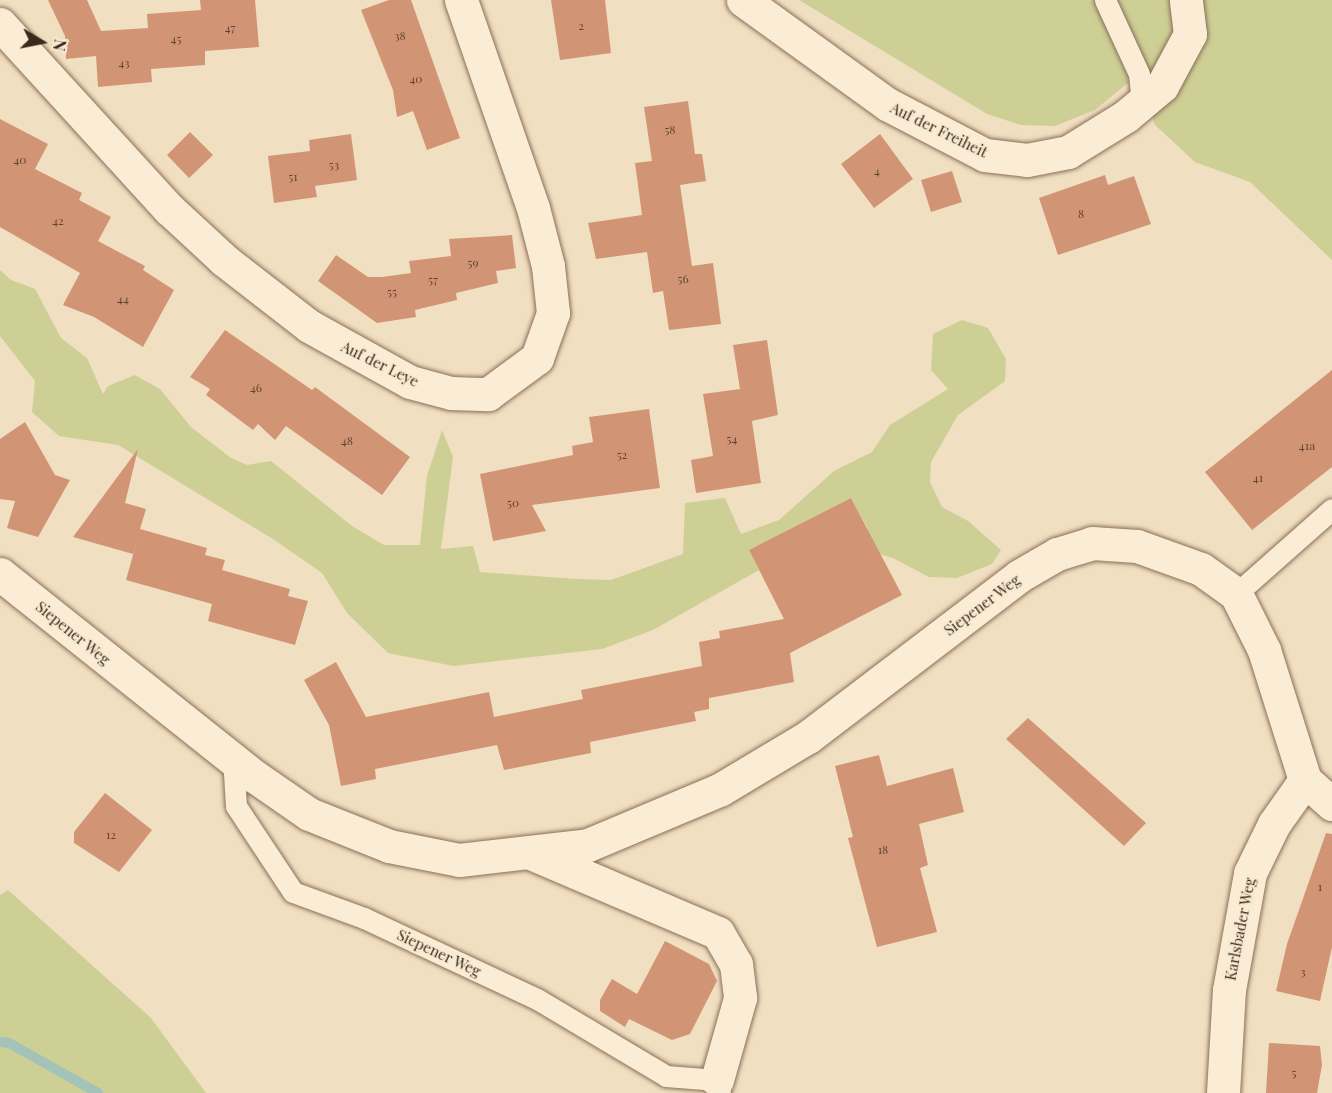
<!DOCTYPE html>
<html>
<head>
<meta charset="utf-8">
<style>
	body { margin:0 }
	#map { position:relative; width:1332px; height:1093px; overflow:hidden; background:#f1dfc1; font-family:"Playfair Display",serif }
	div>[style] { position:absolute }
	.green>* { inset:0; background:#cdcf95 }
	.stream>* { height:10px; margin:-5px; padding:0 5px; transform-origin:5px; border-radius:5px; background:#a4c3b8 }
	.building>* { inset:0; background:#d19575 }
	.roads { filter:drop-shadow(0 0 2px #8b6f58) drop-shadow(0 0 2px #8b6f58) }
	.lane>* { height:21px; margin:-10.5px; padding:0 10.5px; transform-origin:10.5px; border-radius:10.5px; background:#fbedd5 }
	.street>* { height:33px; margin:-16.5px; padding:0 16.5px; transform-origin:16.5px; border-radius:16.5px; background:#fbedd5 }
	span { translate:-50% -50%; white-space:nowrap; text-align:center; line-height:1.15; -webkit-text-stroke:4.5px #f7ead1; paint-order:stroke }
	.number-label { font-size:12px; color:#604433 }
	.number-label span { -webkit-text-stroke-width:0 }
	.street-label { font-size:15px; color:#3a291d }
	.north { position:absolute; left:12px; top:12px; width:60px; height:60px; -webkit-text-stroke:4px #f7ead1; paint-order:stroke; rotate:100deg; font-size:16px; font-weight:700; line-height:24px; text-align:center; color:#3a291d }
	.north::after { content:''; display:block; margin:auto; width:21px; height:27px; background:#3a291d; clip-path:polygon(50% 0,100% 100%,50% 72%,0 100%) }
</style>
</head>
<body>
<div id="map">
	<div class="green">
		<i style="clip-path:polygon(799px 0,1332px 0,1332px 260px,1250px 182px,1195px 162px,1155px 125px,1139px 74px,1095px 110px,1055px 126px,1021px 125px,987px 114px)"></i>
		<i style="clip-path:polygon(0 270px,11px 280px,35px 289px,61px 338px,87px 358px,103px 394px,108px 386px,135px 375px,160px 389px,191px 427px,231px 458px,247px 465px,271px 461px,352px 526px,384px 545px,420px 545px,427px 476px,442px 430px,453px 457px,441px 549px,473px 546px,480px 572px,575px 579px,611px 580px,683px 554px,685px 503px,725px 498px,741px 534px,779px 520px,834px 471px,872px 452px,890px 425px,948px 389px,931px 370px,933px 334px,962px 320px,988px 328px,1006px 359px,1005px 381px,958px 415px,931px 462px,930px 482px,942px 507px,968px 521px,1001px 550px,992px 564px,957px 578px,929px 577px,893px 558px,841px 543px,868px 529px,851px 498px,749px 550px,759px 570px,653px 630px,602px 649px,454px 666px,388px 653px,347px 613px,322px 573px,273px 539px,118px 445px,59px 436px,32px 412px,35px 381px,0 336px)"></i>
		<i style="clip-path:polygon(8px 890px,151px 1018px,206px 1093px,0 1093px,0 895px)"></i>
	</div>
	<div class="stream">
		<i style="left:0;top:1042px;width:9px;rotate:6deg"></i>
		<i style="left:9px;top:1043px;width:102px;rotate:29.3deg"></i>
	</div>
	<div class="building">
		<i style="clip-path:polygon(48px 0,87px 0,101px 31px,148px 28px,147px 14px,201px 10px,200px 0,255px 0,259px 47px,205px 51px,205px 65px,151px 69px,152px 82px,98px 87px,96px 56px,66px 59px,65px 36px)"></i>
		<i style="clip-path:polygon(389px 0,411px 0,460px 138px,427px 150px,413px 111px,397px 117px,393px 90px,361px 10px)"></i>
		<i style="clip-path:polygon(551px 0,605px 0,611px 53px,560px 60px)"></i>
		<i style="clip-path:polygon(688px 101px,695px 154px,702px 154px,706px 181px,680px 185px,692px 266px,713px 263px,721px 324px,669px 330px,663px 291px,653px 293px,647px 252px,596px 259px,588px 223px,642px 215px,635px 163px,652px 161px,644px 107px)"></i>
		<i style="clip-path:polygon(0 119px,48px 144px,35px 169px,82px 193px,79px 200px,111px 217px,98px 241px,145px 266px,143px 270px,174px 290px,143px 347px,94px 317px,63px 305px,80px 273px,0 227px)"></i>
		<i style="clip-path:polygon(190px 132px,213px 155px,189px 178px,167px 155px)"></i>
		<i style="clip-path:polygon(351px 134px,357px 180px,315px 186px,317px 197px,274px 203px,268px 156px,310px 151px,309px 140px)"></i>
		<i style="clip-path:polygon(880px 134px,913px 179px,874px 208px,841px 164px)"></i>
		<i style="clip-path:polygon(952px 171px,962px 202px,931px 212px,921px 180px)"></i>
		<i style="clip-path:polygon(1105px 175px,1108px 185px,1134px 176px,1151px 224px,1058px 255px,1039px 198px)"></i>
		<i style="clip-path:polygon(512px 235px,516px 268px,496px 271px,498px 283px,456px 293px,457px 300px,415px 310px,416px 317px,377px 323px,318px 281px,336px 255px,368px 277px,382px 277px,411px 273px,409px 261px,451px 256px,449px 239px)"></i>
		<i style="clip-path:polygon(225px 330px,312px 390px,315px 387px,410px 457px,382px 495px,286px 426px,275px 440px,258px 424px,253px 430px,206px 395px,210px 389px,190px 377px)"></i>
		<i style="clip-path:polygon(767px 340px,778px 415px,752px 421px,761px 483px,696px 493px,691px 460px,713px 456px,703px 394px,740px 389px,733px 345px)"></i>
		<i style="clip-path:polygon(1332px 370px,1332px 467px,1252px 530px,1205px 472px)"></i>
		<i style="clip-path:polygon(649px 409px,660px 488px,532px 505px,546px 531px,493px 541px,480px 474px,573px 455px,572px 446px,593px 442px,589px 417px)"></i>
		<i style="clip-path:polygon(25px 422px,55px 475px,70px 480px,38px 537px,7px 528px,15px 501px,0 499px,0 439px)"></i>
		<i style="clip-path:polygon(138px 449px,125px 503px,146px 509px,140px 529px,207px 548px,205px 555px,225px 560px,222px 570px,290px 589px,288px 596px,308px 601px,295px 645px,208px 621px,212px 604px,126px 580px,138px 537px,133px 554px,73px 537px)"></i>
		<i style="clip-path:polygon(851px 498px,902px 595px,790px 653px,794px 682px,709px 698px,709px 709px,694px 712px,696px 721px,590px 742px,591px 753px,504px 770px,497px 745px,375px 769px,376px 779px,341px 786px,329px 725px,304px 680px,336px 662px,366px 717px,489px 692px,494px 717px,583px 699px,581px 690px,702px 666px,699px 642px,720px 638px,719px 631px,784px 619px,749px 550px)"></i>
		<i style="clip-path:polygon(1028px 718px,1146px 823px,1124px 846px,1006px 739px)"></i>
		<i style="clip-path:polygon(879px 755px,887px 786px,953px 768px,964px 812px,919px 824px,928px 865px,920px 868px,937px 932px,877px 947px,848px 838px,853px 837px,835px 766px)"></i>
		<i style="clip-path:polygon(105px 793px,152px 830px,119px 872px,74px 843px,74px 832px)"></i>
		<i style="clip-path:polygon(1326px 833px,1332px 834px,1332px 947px,1320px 1001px,1276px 991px,1287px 944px)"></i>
		<i style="clip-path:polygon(665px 941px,709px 964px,717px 981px,690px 1034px,672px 1040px,629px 1019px,625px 1027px,600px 1011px,600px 1000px,612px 979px,637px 994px)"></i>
		<i style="clip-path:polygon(1269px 1043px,1320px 1046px,1322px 1065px,1317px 1093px,1266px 1093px)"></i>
	</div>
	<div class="roads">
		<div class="lane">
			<i style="left:1105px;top:0;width:81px;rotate:65.3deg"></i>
			<i style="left:1139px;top:74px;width:28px;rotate:84deg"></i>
			<i style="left:1236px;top:594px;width:128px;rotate:-41.5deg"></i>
			<i style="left:233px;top:757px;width:49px;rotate:86.5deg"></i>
			<i style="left:236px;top:806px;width:103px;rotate:56.5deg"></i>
			<i style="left:293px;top:892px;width:76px;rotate:20.1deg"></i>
			<i style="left:364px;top:918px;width:191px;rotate:25.1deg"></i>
			<i style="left:537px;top:999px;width:150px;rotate:30.8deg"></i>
			<i style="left:666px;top:1076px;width:51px;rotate:4.5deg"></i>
			<i style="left:717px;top:1080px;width:12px;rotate:76deg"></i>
		</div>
		<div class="street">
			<i style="left:743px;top:0;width:178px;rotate:35.8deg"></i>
			<i style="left:887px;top:104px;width:110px;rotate:27.5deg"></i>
			<i style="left:985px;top:155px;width:42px;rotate:6.8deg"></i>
			<i style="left:1027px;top:160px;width:42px;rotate:-11deg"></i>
			<i style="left:1068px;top:152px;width:68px;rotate:-31.8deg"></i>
			<i style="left:1126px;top:116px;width:47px;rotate:-39.8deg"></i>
			<i style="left:1162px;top:86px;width:59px;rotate:-61.7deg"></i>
			<i style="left:1190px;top:34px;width:34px;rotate:-97deg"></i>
			<i style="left:0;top:24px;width:251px;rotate:47.6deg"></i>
			<i style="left:169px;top:209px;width:75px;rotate:42.8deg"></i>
			<i style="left:224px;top:260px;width:108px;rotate:37.8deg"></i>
			<i style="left:309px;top:326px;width:115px;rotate:29deg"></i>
			<i style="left:410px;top:382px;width:42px;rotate:15deg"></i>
			<i style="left:451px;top:393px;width:37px;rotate:2deg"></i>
			<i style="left:488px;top:394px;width:61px;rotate:-36.3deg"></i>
			<i style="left:537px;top:358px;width:48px;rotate:-70.4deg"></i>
			<i style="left:553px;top:313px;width:47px;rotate:-96.1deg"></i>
			<i style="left:548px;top:266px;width:60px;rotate:-104.5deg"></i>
			<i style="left:533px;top:208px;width:220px;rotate:-109.1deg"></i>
			<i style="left:0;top:574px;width:325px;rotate:38.5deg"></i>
			<i style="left:254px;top:776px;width:67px;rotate:34.6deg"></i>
			<i style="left:309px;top:814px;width:86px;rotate:21.8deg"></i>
			<i style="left:389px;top:846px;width:71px;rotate:11.3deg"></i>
			<i style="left:459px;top:860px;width:130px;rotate:-6.6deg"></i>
			<i style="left:588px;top:845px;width:144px;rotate:-22.8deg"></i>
			<i style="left:721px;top:789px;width:101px;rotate:-30.9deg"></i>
			<i style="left:808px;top:737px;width:265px;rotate:-37.3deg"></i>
			<i style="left:1019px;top:576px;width:44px;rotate:-30.1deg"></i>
			<i style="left:1057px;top:554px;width:37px;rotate:-17deg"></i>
			<i style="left:1092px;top:543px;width:45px;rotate:3.8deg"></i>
			<i style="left:1137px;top:546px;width:68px;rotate:19.8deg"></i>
			<i style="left:1201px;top:569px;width:43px;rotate:35.5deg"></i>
			<i style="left:1236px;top:594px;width:63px;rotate:63.4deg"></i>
			<i style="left:1264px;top:650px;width:136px;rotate:72.5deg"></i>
			<i style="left:1305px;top:780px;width:36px;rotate:42deg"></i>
			<i style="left:533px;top:854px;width:201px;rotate:23.1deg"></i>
			<i style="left:718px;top:933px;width:36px;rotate:60deg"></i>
			<i style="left:736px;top:964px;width:34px;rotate:83deg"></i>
			<i style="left:740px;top:998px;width:85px;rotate:105.7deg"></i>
			<i style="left:1223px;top:1093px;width:103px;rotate:-86.7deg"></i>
			<i style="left:1229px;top:990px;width:119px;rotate:-79.8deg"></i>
			<i style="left:1250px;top:873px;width:55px;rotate:-63.9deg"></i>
			<i style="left:1274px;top:824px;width:54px;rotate:-54.8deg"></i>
		</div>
	</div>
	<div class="number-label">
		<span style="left:581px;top:26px">2</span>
		<span style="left:230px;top:28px">47</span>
		<span style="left:400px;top:36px">38</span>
		<span style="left:176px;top:39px">45</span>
		<span style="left:124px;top:63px">43</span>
		<span style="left:416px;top:79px">40</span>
		<span style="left:670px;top:130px">58</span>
		<span style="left:20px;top:160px">40</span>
		<span style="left:334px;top:165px">53</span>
		<span style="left:877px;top:171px">4</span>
		<span style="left:293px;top:177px">51</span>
		<span style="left:1081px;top:214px">8</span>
		<span style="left:58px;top:221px">42</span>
		<span style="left:473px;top:263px">59</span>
		<span style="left:683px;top:279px">56</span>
		<span style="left:433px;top:280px">57</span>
		<span style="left:392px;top:292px">55</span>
		<span style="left:123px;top:299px">44</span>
		<span style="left:256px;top:388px">46</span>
		<span style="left:732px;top:439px">54</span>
		<span style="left:347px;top:441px">48</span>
		<span style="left:1307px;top:446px">41a</span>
		<span style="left:622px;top:455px">52</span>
		<span style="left:1258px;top:478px">41</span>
		<span style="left:513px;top:503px">50</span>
		<span style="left:111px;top:835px">12</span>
		<span style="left:883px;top:850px">18</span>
		<span style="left:1320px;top:887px">1</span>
		<span style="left:1303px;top:972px">3</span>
		<span style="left:1294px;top:1073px">5</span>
	</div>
	<div class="street-label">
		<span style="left:939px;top:130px;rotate:26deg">Auf der Freiheit</span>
		<span style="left:380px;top:364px;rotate:26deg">Auf der Leye</span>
		<span style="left:982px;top:605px;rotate:-37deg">Siepener Weg</span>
		<span style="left:73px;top:633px;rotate:39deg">Siepener Weg</span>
		<span style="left:1240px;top:929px;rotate:-79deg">Karlsbader Weg</span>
		<span style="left:439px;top:953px;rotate:25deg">Siepener Weg</span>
	</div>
	<div class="north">N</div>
</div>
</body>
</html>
